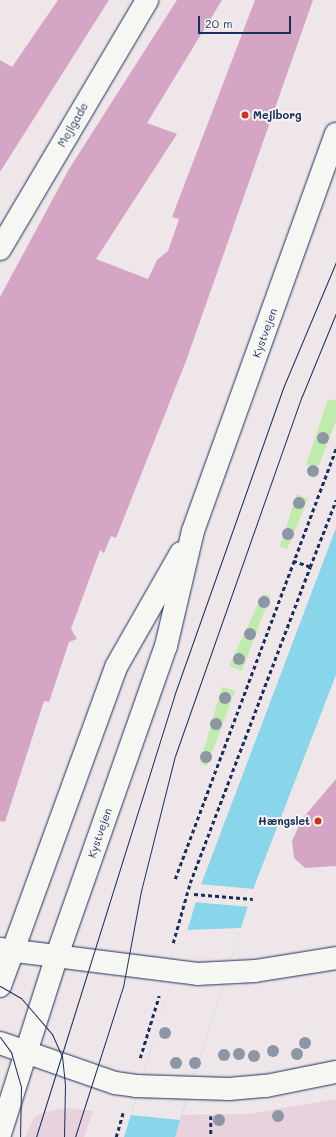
<!DOCTYPE html>
<meta charset="utf-8">
<style>
body{margin:0}
#map{position:relative;width:336px;height:1137px;overflow:hidden;background:#efe6e9;font-family:Mali,sans-serif}
div>[style]{position:absolute}
[style*='--x']{left:calc(var(--x)*1px);top:calc(var(--y)*1px);width:calc(var(--w)*1px);rotate:calc(var(--a)*1deg)}
.built>*{inset:0;background:#e7d2de}
.green>*{inset:0;background:#bfecaa}
.water>*{inset:0;background:#89d5ea}
.pier>*{inset:0;background:#efe6e9}
.building>*{inset:0;background:#d5a5c5}
.path>*{height:2.5px;margin-top:-1.25px;transform-origin:0;background:repeating-linear-gradient(90deg,#1b2f5e 0 4px,transparent 0 7px)}
.roads{filter:drop-shadow(0 0 1px #1b2f5e) drop-shadow(0 0 1px #1b2f5e)}
.street>*{height:22px;margin:-11px;padding:0 11px;transform-origin:11px;border-radius:11px;background:#f6f6f2}
.secondary>*{height:22px;margin:-11px;padding:0 11px;transform-origin:11px;border-radius:11px;background:#f6f6f2}
.tram>*{height:1px;margin:-0.5px;padding:0 0.5px;transform-origin:0.5px;border-radius:0.5px;background:#1b2f5e}
.trees>*{width:12px;height:12px;margin:-6px;border-radius:50%;background:#8d96a5}
.dots>*{width:11px;height:11px;translate:-50% -50%;box-sizing:border-box;border:2px solid #f6f6f2;border-radius:50%}
span{translate:-50% -50%;white-space:nowrap;text-align:center;line-height:1.15;-webkit-text-stroke:4px #f6f6f2;paint-order:stroke}
.poi-label{font-size:11px;color:#1b2f5e;font-weight:700}
.left{translate:0 -50%;text-align:left}
.right{translate:-100% -50%;text-align:right}
.street-label{font-size:11px;color:#1b2f5e}
.scale{position:absolute;left:198px;top:16px;width:93px;height:18px;box-sizing:border-box;border:2px solid #1b2f5e;border-top:0;padding-left:5px;font-size:12px;line-height:14px;white-space:nowrap;color:#1b2f5e;-webkit-text-stroke:3px #f6f6f2;paint-order:stroke}
</style>
<div id="map">
<div class="built">
<i style="clip-path:polygon(336px 1099px,336px 1137px,175px 1137px,182px 1115px,248px 1114px)"></i>
<i style="clip-path:polygon(65px 1108px,93px 1111px,84px 1137px,25px 1137px,34px 1118px,44px 1112px)"></i>
</div>
<div class="green">
<i style="clip-path:polygon(328px 399px,336px 401px,336px 421px,319px 465px,306px 465px)"></i>
<i style="clip-path:polygon(297px 494px,308px 499px,287px 549px,280px 546px)"></i>
<i style="clip-path:polygon(263px 594px,270px 596px,242px 671px,229px 666px)"></i>
<i style="clip-path:polygon(222px 687px,235px 691px,207px 766px,200px 763px)"></i>
</div>
<div class="water">
<i style="clip-path:polygon(336px 528px,336px 675px,254px 887px,175px 1137px,124px 1137px,202px 882px)"></i>
</div>
<div class="pier">
<i style="clip-path:polygon(199px 884px,254px 889px,250px 907px,193px 902px)"></i>
<i style="clip-path:polygon(241px 928px,180px 1120px,131px 1115px,187px 930px)"></i>
</div>
<div class="building">
<i style="clip-path:polygon(58px 0,109px 0,0 172px,0 60px,12px 67px)"></i>
<i style="clip-path:polygon(177px 0,222px 0,147px 123px,177px 134px,96px 259px,148px 279px,157px 260px,168px 251px,179px 219px,172px 217px,255px 0,313px 0,186px 361px,116px 538px,111px 536px,104px 553px,100px 550px,71px 629px,77px 639px,69px 642px,49px 702px,44px 701px,5px 822px,0 821px,0 297px,69px 169px)"></i>
<i style="clip-path:polygon(336px 779px,336px 866px,305px 868px,294px 858px,292px 841px,302px 819px)"></i>
</div>
<div class="path">
<i style="--x:310;--y:567;--w:72;--a:-68.8"></i>
<i style="--x:175;--y:879;--w:460;--a:-69.5"></i>
<i style="--x:194;--y:894;--w:59;--a:4.8"></i>
<i style="--x:173;--y:943;--w:62;--a:-74.2"></i>
<i style="--x:190;--y:883;--w:338;--a:-69.2"></i>
<i style="--x:310;--y:567;--w:18;--a:-161"></i>
<i style="--x:140;--y:1058;--w:65;--a:-73"></i>
<i style="--x:211;--y:1116;--w:21;--a:90"></i>
<i style="--x:116;--y:1137;--w:25;--a:-74"></i>
</div>
<div class="roads">
<div class="street">
<i style="--x:0;--y:249;--w:289;--a:-59.4"></i>
</div>
<div class="secondary">
<i style="--x:0;--y:949;--w:199;--a:7.2"></i>
<i style="--x:197;--y:974;--w:58;--a:-3"></i>
<i style="--x:255;--y:971;--w:82;--a:-9.1"></i>
<i style="--x:0;--y:986;--w:339;--a:-70"></i>
<i style="--x:116;--y:667;--w:131;--a:-60.3"></i>
<i style="--x:0;--y:1043;--w:122;--a:19.2"></i>
<i style="--x:115;--y:1083;--w:21;--a:8"></i>
<i style="--x:136;--y:1086;--w:93;--a:1.8"></i>
<i style="--x:229;--y:1089;--w:37;--a:-5"></i>
<i style="--x:266;--y:1086;--w:71;--a:-11.3"></i>
<i style="--x:0;--y:1134;--w:185;--a:-72.3"></i>
<i style="--x:56;--y:958;--w:331;--a:-70.6"></i>
<i style="--x:166;--y:646;--w:118;--a:-76.8"></i>
<i style="--x:193;--y:531;--w:422;--a:-70.2"></i>
</div>
</div>
<div class="tram">
<i style="--x:0;--y:986;--w:24;--a:30"></i>
<i style="--x:21;--y:998;--w:48;--a:49.3"></i>
<i style="--x:52;--y:1034;--w:24;--a:66"></i>
<i style="--x:62;--y:1056;--w:29;--a:84"></i>
<i style="--x:65;--y:1085;--w:52;--a:91.1"></i>
<i style="--x:0;--y:1037;--w:19;--a:54"></i>
<i style="--x:11;--y:1052;--w:36;--a:74"></i>
<i style="--x:21;--y:1087;--w:50;--a:91.1"></i>
<i style="--x:36;--y:1137;--w:462;--a:-72.6"></i>
<i style="--x:174;--y:696;--w:327;--a:-70.5"></i>
<i style="--x:283;--y:388;--w:137;--a:-67.2"></i>
<i style="--x:75;--y:1137;--w:157;--a:-72.3"></i>
<i style="--x:123;--y:987;--w:98;--a:-79.4"></i>
<i style="--x:141;--y:891;--w:139;--a:-75.9"></i>
<i style="--x:175;--y:756;--w:382;--a:-70.6"></i>
<i style="--x:302;--y:396;--w:90;--a:-67.7"></i>
</div>
<div class="trees">
<i style="left:323px;top:438px"></i>
<i style="left:313px;top:471px"></i>
<i style="left:299px;top:503px"></i>
<i style="left:288px;top:534px"></i>
<i style="left:264px;top:602px"></i>
<i style="left:250px;top:634px"></i>
<i style="left:239px;top:659px"></i>
<i style="left:225px;top:698px"></i>
<i style="left:216px;top:724px"></i>
<i style="left:206px;top:757px"></i>
<i style="left:165px;top:1033px"></i>
<i style="left:305px;top:1043px"></i>
<i style="left:273px;top:1051px"></i>
<i style="left:239px;top:1054px"></i>
<i style="left:297px;top:1054px"></i>
<i style="left:224px;top:1055px"></i>
<i style="left:254px;top:1056px"></i>
<i style="left:176px;top:1063px"></i>
<i style="left:195px;top:1063px"></i>
<i style="left:278px;top:1116px"></i>
<i style="left:219px;top:1120px"></i>
</div>
<div class="dots">
<i style="left:245px;top:115px;background:#c8321e"></i>
<i style="left:318px;top:821px;background:#c8321e"></i>
</div>
<div class="poi-label">
<span class="left" style="left:253px;top:115px">Mejlborg</span>
<span class="right" style="left:310px;top:821px">Hængslet</span>
</div>
<div class="street-label">
<span style="left:73px;top:125px;rotate:-60deg">Mejlgade</span>
<span style="left:265px;top:333px;rotate:-70deg">Kystvejen</span>
<span style="left:100px;top:833px;rotate:-71deg">Kystvejen</span>
</div>
<div class="scale">20 m</div>
</div>
